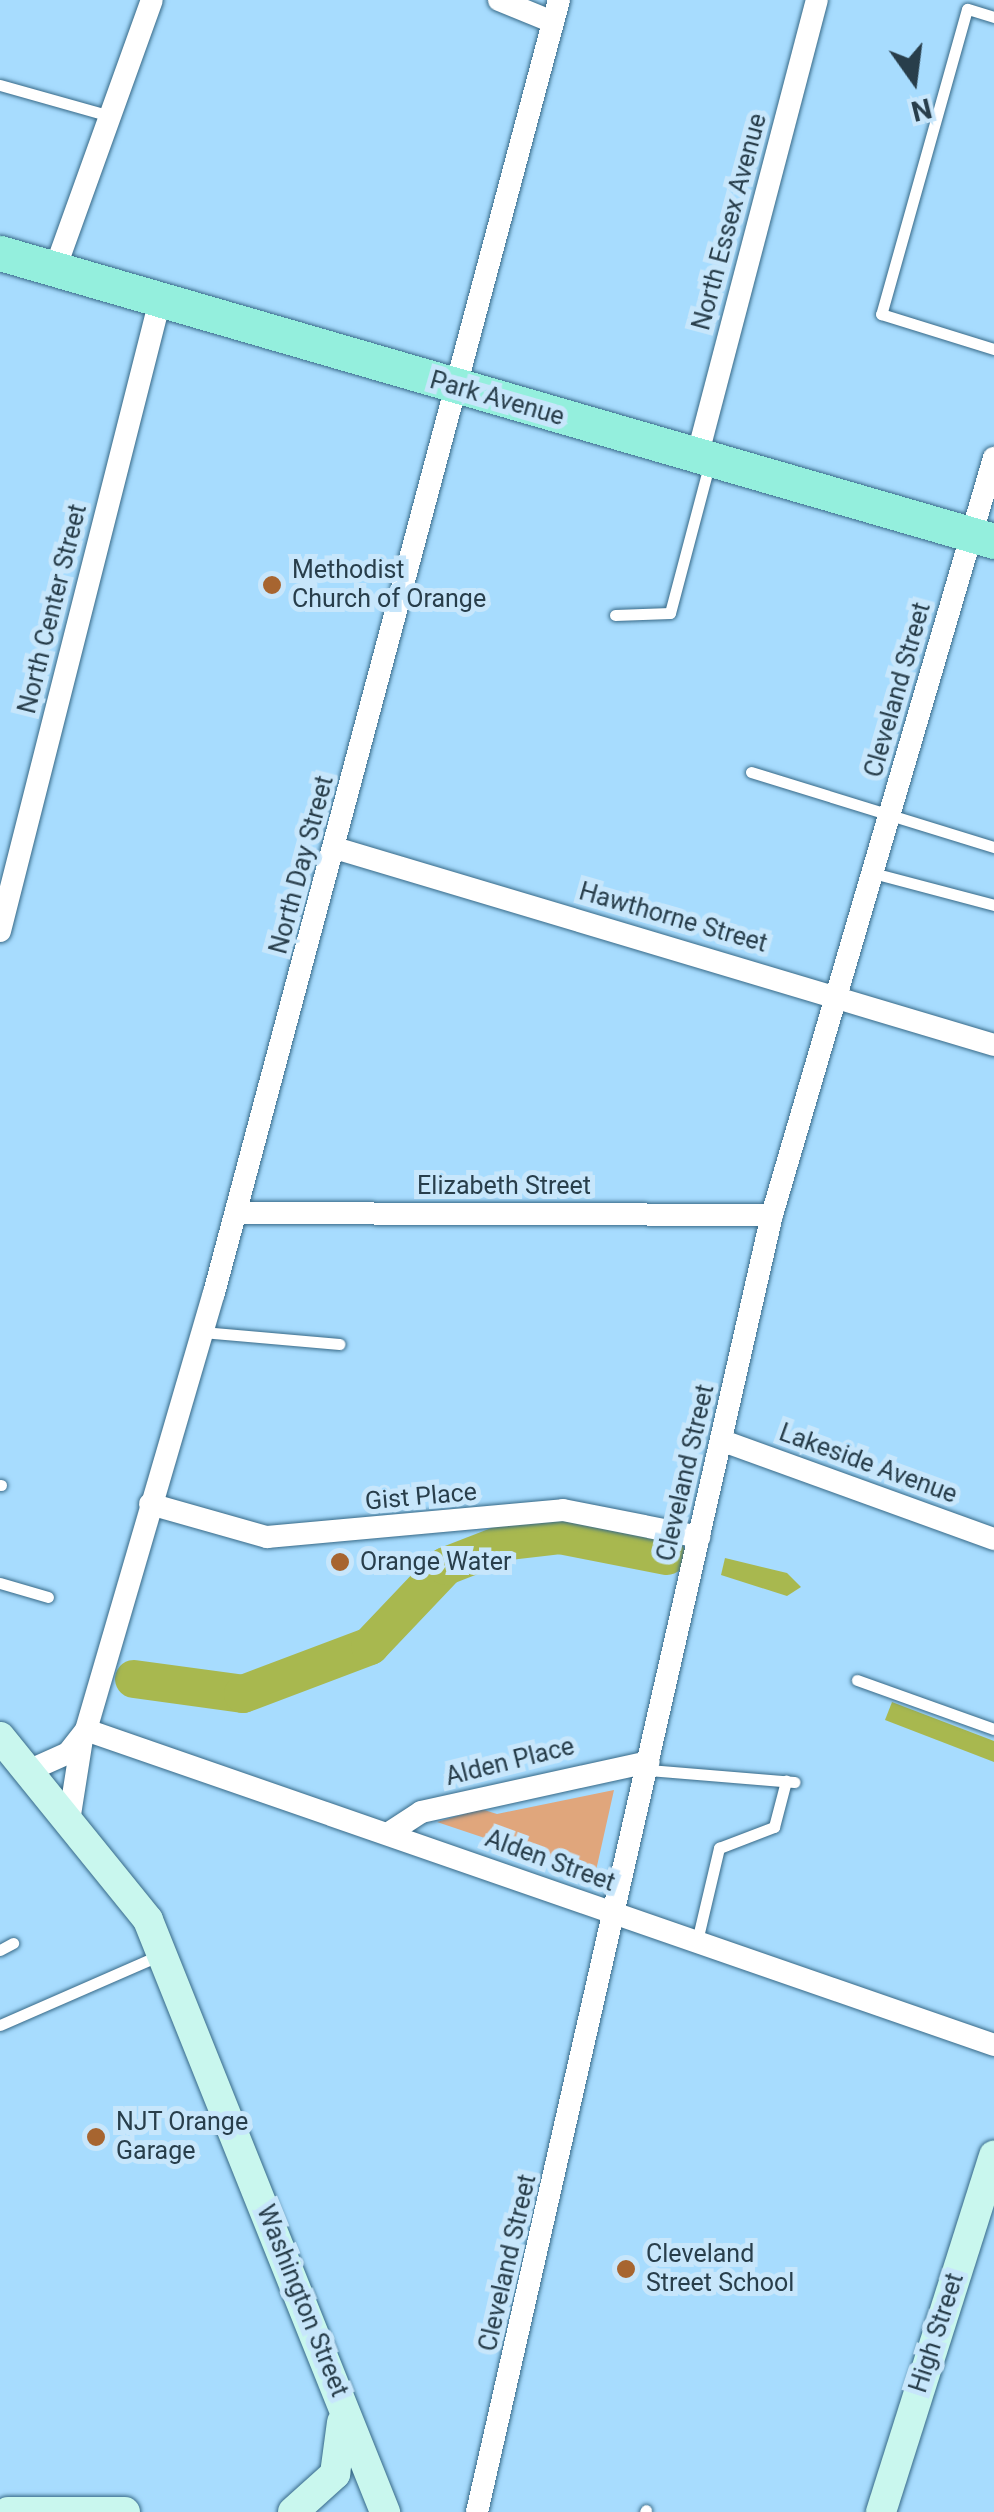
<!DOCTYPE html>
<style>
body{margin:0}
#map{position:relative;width:994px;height:2512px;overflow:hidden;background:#a7dcfe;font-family:Roboto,sans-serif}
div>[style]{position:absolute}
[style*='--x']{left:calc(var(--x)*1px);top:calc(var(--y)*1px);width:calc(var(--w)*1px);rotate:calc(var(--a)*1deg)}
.green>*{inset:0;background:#e0a67c}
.water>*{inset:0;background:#a8b84f}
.river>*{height:38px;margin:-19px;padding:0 19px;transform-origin:19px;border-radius:19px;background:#a8b84f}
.roads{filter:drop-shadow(0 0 2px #376987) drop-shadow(0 0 2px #376987)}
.lane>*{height:11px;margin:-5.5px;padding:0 5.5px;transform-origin:5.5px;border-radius:5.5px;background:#fff}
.street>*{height:22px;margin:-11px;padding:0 11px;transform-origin:11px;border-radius:11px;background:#fff}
.secondary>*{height:30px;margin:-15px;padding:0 15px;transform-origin:15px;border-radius:15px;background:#c9f7ee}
.primary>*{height:35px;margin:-17.5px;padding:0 17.5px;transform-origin:17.5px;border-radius:17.5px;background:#94efdd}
.dots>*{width:28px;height:28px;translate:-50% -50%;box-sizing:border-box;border:5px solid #c7e6fb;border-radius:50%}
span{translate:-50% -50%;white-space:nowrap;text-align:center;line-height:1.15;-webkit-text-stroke:10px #c7e6fb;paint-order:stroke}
.street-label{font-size:25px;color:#283e4b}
.poi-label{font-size:25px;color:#283e4b}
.left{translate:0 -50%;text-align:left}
.north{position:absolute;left:864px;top:30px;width:100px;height:100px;-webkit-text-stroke:8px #c7e6fb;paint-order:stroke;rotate:166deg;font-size:28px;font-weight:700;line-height:40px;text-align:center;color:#283e4b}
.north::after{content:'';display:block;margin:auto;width:35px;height:45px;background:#283e4b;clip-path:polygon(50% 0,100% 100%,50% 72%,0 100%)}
</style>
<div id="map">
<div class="green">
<i style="clip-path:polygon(614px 1790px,595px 1875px,437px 1822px,481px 1809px,497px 1814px)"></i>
</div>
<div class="water">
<i style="clip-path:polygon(725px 1558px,787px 1573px,801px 1587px,787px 1596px,721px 1575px)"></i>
<i style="clip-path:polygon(892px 1702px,994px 1741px,994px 1762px,885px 1720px)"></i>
</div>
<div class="river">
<i style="--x:134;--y:1679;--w:110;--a:7.8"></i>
<i style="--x:243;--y:1694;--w:136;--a:-20.7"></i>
<i style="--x:370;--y:1646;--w:110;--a:-46.5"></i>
<i style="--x:446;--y:1566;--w:69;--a:-21.3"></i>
<i style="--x:510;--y:1541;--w:50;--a:-6.8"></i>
<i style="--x:560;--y:1535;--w:109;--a:11.1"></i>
</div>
<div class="roads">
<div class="lane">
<i style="--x:994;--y:17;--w:28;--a:-163"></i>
<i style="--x:967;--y:9;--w:317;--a:105.7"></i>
<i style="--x:881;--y:314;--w:118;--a:17.2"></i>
<i style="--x:0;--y:85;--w:114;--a:15.7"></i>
<i style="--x:615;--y:615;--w:55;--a:-2.1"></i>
<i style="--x:670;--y:613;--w:153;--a:-75.2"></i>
<i style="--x:751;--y:772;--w:254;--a:17.2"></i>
<i style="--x:873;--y:873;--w:125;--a:14.8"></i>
<i style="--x:202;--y:1332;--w:138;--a:5"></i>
<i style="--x:0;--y:1485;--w:1;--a:0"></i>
<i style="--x:0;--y:1583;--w:50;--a:16.3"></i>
<i style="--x:857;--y:1680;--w:145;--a:19.7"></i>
<i style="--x:648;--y:1770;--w:147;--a:4.7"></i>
<i style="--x:697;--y:1941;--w:96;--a:-76.7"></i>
<i style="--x:719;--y:1848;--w:59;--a:-20.9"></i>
<i style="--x:774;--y:1827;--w:48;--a:-75.4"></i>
<i style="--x:0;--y:1950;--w:15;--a:-28"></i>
<i style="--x:0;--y:2025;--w:172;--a:-23.6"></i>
<i style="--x:645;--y:2512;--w:2;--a:-63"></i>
</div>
<div class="street">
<i style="--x:499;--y:0;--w:58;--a:22.2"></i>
<i style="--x:55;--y:269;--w:286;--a:-70.2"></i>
<i style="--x:697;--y:457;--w:472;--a:-75.3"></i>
<i style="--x:335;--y:848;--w:688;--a:16.64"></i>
<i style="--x:0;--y:931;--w:651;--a:-75.77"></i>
<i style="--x:236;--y:1213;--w:536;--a:0.21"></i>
<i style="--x:723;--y:1441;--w:288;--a:19.9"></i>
<i style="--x:150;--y:1504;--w:122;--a:15.8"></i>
<i style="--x:267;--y:1537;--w:297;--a:-5.2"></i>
<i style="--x:563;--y:1510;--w:139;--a:11.2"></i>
<i style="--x:86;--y:1730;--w:961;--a:19.13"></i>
<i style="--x:28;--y:1771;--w:44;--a:-24.2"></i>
<i style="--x:68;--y:1753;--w:29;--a:-52"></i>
<i style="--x:86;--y:1730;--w:455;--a:-73.7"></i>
<i style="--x:214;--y:1293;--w:1338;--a:-75.06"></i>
<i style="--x:69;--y:1821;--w:83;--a:-81"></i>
<i style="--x:389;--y:1833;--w:38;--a:-33"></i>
<i style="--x:421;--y:1812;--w:233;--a:-12.4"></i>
<i style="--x:477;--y:2512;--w:1330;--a:-77.19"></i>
<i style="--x:772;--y:1215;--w:789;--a:-73.66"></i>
</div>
<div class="secondary">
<i style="--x:0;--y:1737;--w:235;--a:51"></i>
<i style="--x:148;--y:1920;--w:638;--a:68.18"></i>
<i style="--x:8;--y:2512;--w:117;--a:0"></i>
<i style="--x:293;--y:2512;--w:57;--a:-42.1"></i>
<i style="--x:335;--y:2474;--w:52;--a:-82.3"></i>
<i style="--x:881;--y:2512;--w:374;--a:-72.4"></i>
</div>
<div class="primary">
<i style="--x:0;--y:253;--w:1035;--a:16.16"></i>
</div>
</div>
<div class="dots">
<i style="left:272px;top:585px;background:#a76530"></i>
<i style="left:340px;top:1562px;background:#a76530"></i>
<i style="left:96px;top:2137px;background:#a76530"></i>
<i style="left:626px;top:2269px;background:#a76530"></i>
</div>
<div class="street-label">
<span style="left:730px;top:222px;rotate:-75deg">North Essex Avenue</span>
<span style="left:497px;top:399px;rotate:16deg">Park Avenue</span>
<span style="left:53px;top:609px;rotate:-76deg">North Center Street</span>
<span style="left:898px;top:690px;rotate:-74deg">Cleveland Street</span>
<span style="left:302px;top:865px;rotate:-75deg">North Day Street</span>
<span style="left:673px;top:918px;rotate:16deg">Hawthorne Street</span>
<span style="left:504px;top:1186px">Elizabeth Street</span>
<span style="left:868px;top:1464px;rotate:20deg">Lakeside Avenue</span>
<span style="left:686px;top:1473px;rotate:-77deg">Cleveland Street</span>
<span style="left:421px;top:1497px;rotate:-5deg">Gist Place</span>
<span style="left:510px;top:1762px;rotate:-14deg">Alden Place</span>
<span style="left:550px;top:1861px;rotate:20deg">Alden Street</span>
<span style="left:508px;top:2263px;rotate:-77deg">Cleveland Street</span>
<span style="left:302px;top:2301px;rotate:68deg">Washington Street</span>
<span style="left:937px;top:2333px;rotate:-72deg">High Street</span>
</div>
<div class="poi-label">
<span class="left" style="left:292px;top:585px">Methodist<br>Church of Orange</span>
<span class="left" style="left:360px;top:1562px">Orange Water</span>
<span class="left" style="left:116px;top:2137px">NJT Orange<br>Garage</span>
<span class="left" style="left:646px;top:2269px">Cleveland<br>Street School</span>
</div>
<div class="north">N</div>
</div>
